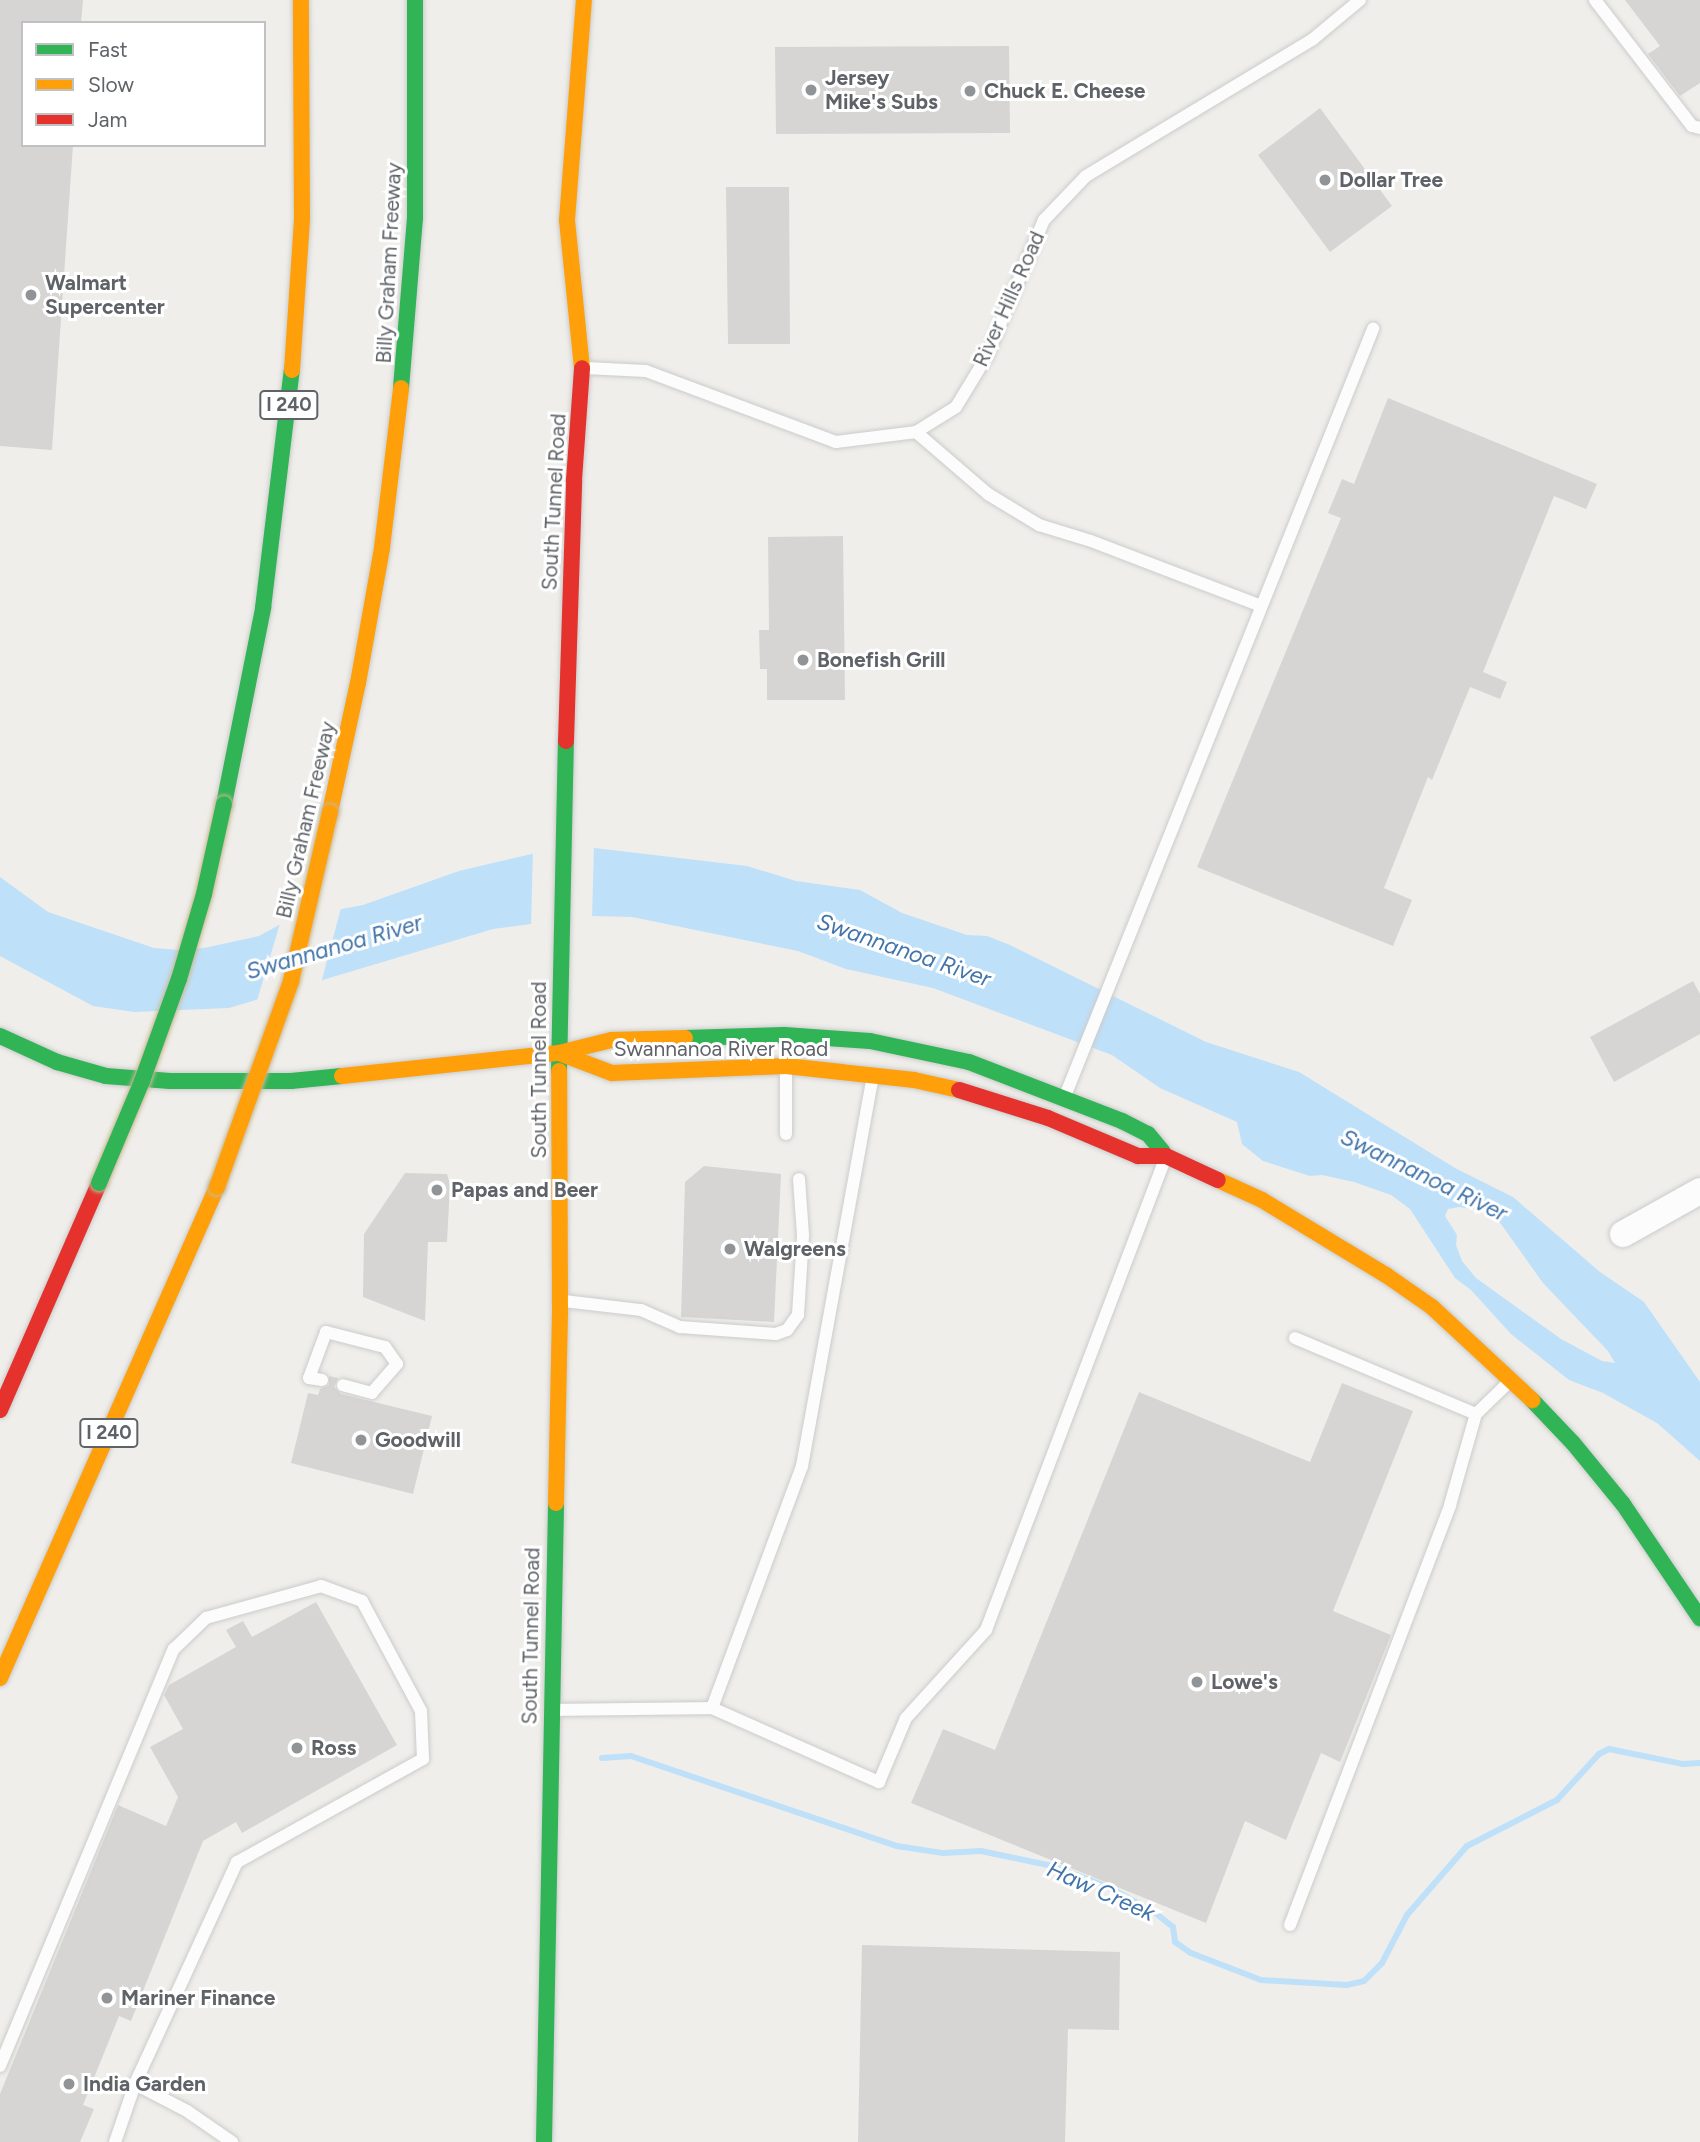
<!DOCTYPE html>
<style>
body{margin:0}
#map{position:relative;width:1700px;height:2142px;overflow:hidden;background:#efeeea;font-family:Figtree,sans-serif}
div>[style]{position:absolute}
[style*='--x']{left:calc(var(--x)*1px);top:calc(var(--y)*1px);width:calc(var(--w)*1px);rotate:calc(var(--a)*1deg)}
.water>*{inset:0;background:#bfe0f9}
.pier>*{inset:0;background:#efeeea}
.stream>*{height:6px;margin:-3px;padding:0 3px;transform-origin:3px;border-radius:3px;background:#bfe0f9}
.building>*{inset:0;background:#d6d5d3}
.roads{filter:drop-shadow(0 0 2px #cbcccc) drop-shadow(0 0 2px #cbcccc)}
.lane>*{height:12px;margin:-6px;padding:0 6px;transform-origin:6px;border-radius:6px;background:#fdfcfc}
.street>*{height:26px;margin:-13px;padding:0 13px;transform-origin:13px;border-radius:13px;background:#fdfcfc}
.fast>*{height:16px;margin:-8px;padding:0 8px;transform-origin:8px;border-radius:8px;background:#30b455}
.slow>*{height:16px;margin:-8px;padding:0 8px;transform-origin:8px;border-radius:8px;background:#ff9f0a}
.jam>*{height:16px;margin:-8px;padding:0 8px;transform-origin:8px;border-radius:8px;background:#e5322d}
.bridges{filter:drop-shadow(0 0 2px #c8b996) drop-shadow(0 0 2px #c8b996)}
.fast-bridge>*{height:16px;margin:-8px;padding:0 8px;transform-origin:8px;border-radius:8px;background:#30b455}
.slow-bridge>*{height:16px;margin:-8px;padding:0 8px;transform-origin:8px;border-radius:8px;background:#ff9f0a}
.dots>*{width:19px;height:19px;translate:-50% -50%;box-sizing:border-box;border:4px solid #fff;border-radius:50%}
span{translate:-50% -50%;white-space:nowrap;text-align:center;line-height:1.15;-webkit-text-stroke:6px #fff;paint-order:stroke}
.shield-label span{padding:2px 5px;background:#fff;border:2px solid;border-radius:5px;-webkit-text-stroke-width:0}
.shield-label{font-size:19px;color:#5f6368;font-weight:700}
.poi-label{font-size:21px;color:#5f6368;font-weight:700}
.left{translate:0 -50%;text-align:left}
.street-label{font-size:21px;color:#5f6368}
.water-label{font-size:23px;color:#4174aa;font-style:italic}
.legend{position:absolute;left:21px;top:21px;width:245px;height:126px;box-sizing:border-box;background:#fff;border:2px solid #bfc1c3;margin:0;padding:9px 12px;list-style:none;font-size:21px;color:#5f6368}
.legend li{display:flex;align-items:center;gap:14px;height:35px}
.legend b{width:35px;border:2px solid #bfc1c3}
</style>
<div id="map">
<div class="water">
<i style="clip-path:polygon(evenodd,586px 847px,747px 866px,796px 881px,860px 890px,902px 913px,967px 935px,987px 936px,1010px 945px,1206px 1042px,1299px 1072px,1455px 1168px,1513px 1197px,1600px 1272px,1644px 1302px,1700px 1382px,1700px 1461px,1657px 1423px,1603px 1393px,1569px 1380px,1511px 1334px,1471px 1290px,1455px 1278px,1410px 1209px,1391px 1195px,1354px 1182px,1322px 1175px,1310px 1176px,1263px 1161px,1242px 1144px,1237px 1122px,1160px 1088px,1112px 1055px,933px 988px,846px 969px,798px 951px,632px 917px,593px 916px,493px 929px,229px 1008px,134px 1012px,93px 1006px,0 956px,0 877px,48px 912px,154px 948px,179px 950px,204px 948px,259px 936px,290px 919px,363px 905px,459px 871px,536px 853px,586px 847px,1459px 1207px,1484px 1211px,1501px 1224px,1543px 1283px,1608px 1351px,1615px 1363px,1602px 1361px,1561px 1339px,1476px 1278px,1462px 1261px,1456px 1245px,1457px 1235px,1445px 1216px,1448px 1209px,1459px 1207px)"></i>
</div>
<div class="pier">
<i style="clip-path:polygon(585px 844px,594px 844px,592px 919px,531px 927px,533px 851px)"></i>
<i style="clip-path:polygon(341px 908px,320px 987px,256px 1004px,281px 920px,289px 916px)"></i>
</div>
<div class="stream">
<i style="--x:602;--y:1758;--w:29;--a:-4"></i>
<i style="--x:631;--y:1756;--w:281;--a:18.7"></i>
<i style="--x:897;--y:1846;--w:47;--a:8.7"></i>
<i style="--x:943;--y:1853;--w:38;--a:-3"></i>
<i style="--x:981;--y:1851;--w:74;--a:11.8"></i>
<i style="--x:1053;--y:1866;--w:59;--a:20.9"></i>
<i style="--x:1108;--y:1887;--w:52;--a:28.5"></i>
<i style="--x:1154;--y:1912;--w:24;--a:38"></i>
<i style="--x:1173;--y:1927;--w:15;--a:82"></i>
<i style="--x:1175;--y:1942;--w:19;--a:35"></i>
<i style="--x:1191;--y:1953;--w:75;--a:21.1"></i>
<i style="--x:1261;--y:1980;--w:86;--a:3.3"></i>
<i style="--x:1347;--y:1985;--w:17;--a:-13"></i>
<i style="--x:1364;--y:1981;--w:25;--a:-45"></i>
<i style="--x:1382;--y:1963;--w:54;--a:-62.5"></i>
<i style="--x:1407;--y:1915;--w:91;--a:-49"></i>
<i style="--x:1467;--y:1846;--w:101;--a:-27.1"></i>
<i style="--x:1557;--y:1800;--w:62;--a:-47.6"></i>
<i style="--x:1599;--y:1754;--w:11;--a:-27"></i>
<i style="--x:1609;--y:1749;--w:76;--a:11.5"></i>
<i style="--x:1683;--y:1764;--w:17;--a:-3"></i>
</div>
<div class="building">
<i style="clip-path:polygon(0 0,83px 0,81px 23px,23px 23px,23px 145px,73px 145px,52px 450px,0 446px)"></i>
<i style="clip-path:polygon(1625px 0,1700px 0,1700px 83px,1680px 96px,1648px 54px,1660px 46px)"></i>
<i style="clip-path:polygon(1009px 46px,1010px 133px,776px 134px,775px 47px)"></i>
<i style="clip-path:polygon(1320px 108px,1392px 206px,1330px 252px,1258px 155px)"></i>
<i style="clip-path:polygon(726px 187px,789px 187px,790px 344px,728px 344px)"></i>
<i style="clip-path:polygon(1388px 398px,1597px 484px,1586px 509px,1554px 496px,1483px 672px,1507px 682px,1500px 699px,1470px 687px,1432px 780px,1428px 777px,1384px 888px,1412px 900px,1393px 946px,1197px 867px,1341px 518px,1328px 513px,1342px 479px,1354px 484px)"></i>
<i style="clip-path:polygon(843px 536px,845px 700px,767px 700px,767px 669px,760px 669px,759px 630px,769px 630px,768px 537px)"></i>
<i style="clip-path:polygon(1693px 981px,1700px 994px,1700px 1034px,1614px 1082px,1590px 1037px)"></i>
<i style="clip-path:polygon(704px 1166px,781px 1174px,774px 1322px,681px 1317px,685px 1182px)"></i>
<i style="clip-path:polygon(405px 1173px,447px 1174px,450px 1184px,447px 1242px,428px 1242px,425px 1321px,363px 1297px,364px 1234px)"></i>
<i style="clip-path:polygon(329px 1376px,338px 1378px,334px 1387px,341px 1394px,432px 1416px,413px 1494px,291px 1463px,308px 1393px,318px 1395px,320px 1389px,329px 1385px)"></i>
<i style="clip-path:polygon(1342px 1383px,1413px 1411px,1333px 1611px,1391px 1635px,1340px 1762px,1321px 1753px,1286px 1840px,1245px 1821px,1206px 1923px,911px 1803px,943px 1729px,995px 1750px,1139px 1392px,1310px 1462px)"></i>
<i style="clip-path:polygon(316px 1602px,397px 1745px,242px 1833px,236px 1822px,203px 1841px,131px 2021px,119px 2016px,83px 2105px,94px 2109px,80px 2142px,0 2142px,0 2094px,118px 1805px,166px 1826px,178px 1797px,150px 1747px,183px 1729px,164px 1695px,169px 1685px,236px 1647px,226px 1630px,243px 1621px,252px 1637px)"></i>
<i style="clip-path:polygon(862px 1945px,1120px 1952px,1119px 2030px,1068px 2029px,1065px 2142px,858px 2142px)"></i>
</div>
<div class="roads">
<div class="lane">
<i style="--x:1595;--y:0;--w:159;--a:52.4"></i>
<i style="--x:1692;--y:126;--w:8;--a:14"></i>
<i style="--x:586;--y:368;--w:60;--a:2.9"></i>
<i style="--x:646;--y:371;--w:203;--a:20.5"></i>
<i style="--x:836;--y:442;--w:81;--a:-7.1"></i>
<i style="--x:916;--y:432;--w:47;--a:-32"></i>
<i style="--x:956;--y:407;--w:60;--a:-58.7"></i>
<i style="--x:987;--y:356;--w:147;--a:-67.3"></i>
<i style="--x:1044;--y:220;--w:61;--a:-46.3"></i>
<i style="--x:1086;--y:176;--w:265;--a:-31.1"></i>
<i style="--x:1313;--y:39;--w:61;--a:-39.7"></i>
<i style="--x:916;--y:432;--w:95;--a:40.7"></i>
<i style="--x:988;--y:494;--w:60;--a:31.3"></i>
<i style="--x:1039;--y:525;--w:54;--a:17.1"></i>
<i style="--x:1091;--y:541;--w:182;--a:20.9"></i>
<i style="--x:786;--y:1068;--w:66;--a:90"></i>
<i style="--x:1065;--y:1096;--w:827;--a:-68.12"></i>
<i style="--x:564;--y:1301;--w:78;--a:6.7"></i>
<i style="--x:641;--y:1310;--w:43;--a:23.6"></i>
<i style="--x:680;--y:1327;--w:96;--a:4.2"></i>
<i style="--x:776;--y:1334;--w:12;--a:-20"></i>
<i style="--x:787;--y:1330;--w:19;--a:-54"></i>
<i style="--x:798;--y:1315;--w:80;--a:-86.4"></i>
<i style="--x:803;--y:1235;--w:56;--a:-94.1"></i>
<i style="--x:1295;--y:1338;--w:196;--a:22.8"></i>
<i style="--x:322;--y:1380;--w:13;--a:-171"></i>
<i style="--x:309;--y:1378;--w:49;--a:-69.7"></i>
<i style="--x:326;--y:1332;--w:61;--a:14.3"></i>
<i style="--x:385;--y:1347;--w:21;--a:55"></i>
<i style="--x:397;--y:1364;--w:38;--a:131"></i>
<i style="--x:372;--y:1393;--w:30;--a:-165"></i>
<i style="--x:712;--y:1708;--w:258;--a:-69.6"></i>
<i style="--x:802;--y:1466;--w:392;--a:-79.7"></i>
<i style="--x:554;--y:1710;--w:158;--a:-0.7"></i>
<i style="--x:712;--y:1708;--w:183;--a:23.9"></i>
<i style="--x:879;--y:1782;--w:69;--a:-67.1"></i>
<i style="--x:906;--y:1718;--w:119;--a:-47.7"></i>
<i style="--x:986;--y:1630;--w:504;--a:-69.19"></i>
<i style="--x:1290;--y:1925;--w:449;--a:-69.1"></i>
<i style="--x:1450;--y:1505;--w:95;--a:-74.1"></i>
<i style="--x:1476;--y:1414;--w:46;--a:-44.1"></i>
<i style="--x:0;--y:2066;--w:452;--a:-67.4"></i>
<i style="--x:174;--y:1649;--w:45;--a:-44.1"></i>
<i style="--x:206;--y:1618;--w:119;--a:-15.5"></i>
<i style="--x:321;--y:1586;--w:44;--a:20.1"></i>
<i style="--x:362;--y:1601;--w:125;--a:61.8"></i>
<i style="--x:421;--y:1711;--w:48;--a:87.6"></i>
<i style="--x:423;--y:1759;--w:213;--a:151"></i>
<i style="--x:237;--y:1862;--w:244;--a:114.7"></i>
<i style="--x:135;--y:2084;--w:61;--a:109"></i>
<i style="--x:135;--y:2084;--w:59;--a:27.4"></i>
<i style="--x:187;--y:2111;--w:55;--a:34.6"></i>
</div>
<div class="street">
<i style="--x:1623;--y:1234;--w:88;--a:-29.2"></i>
</div>
<div class="fast">
<i style="--x:401;--y:388;--w:171;--a:-85.3"></i>
<i style="--x:415;--y:218;--w:218;--a:-90"></i>
<i style="--x:224;--y:804;--w:200;--a:-78.7"></i>
<i style="--x:263;--y:608;--w:240;--a:-83.1"></i>
<i style="--x:0;--y:1036;--w:63;--a:24.5"></i>
<i style="--x:57;--y:1062;--w:51;--a:15.9"></i>
<i style="--x:106;--y:1076;--w:64;--a:4.5"></i>
<i style="--x:170;--y:1081;--w:121;--a:0"></i>
<i style="--x:291;--y:1081;--w:51;--a:-5.6"></i>
<i style="--x:685;--y:1038;--w:99;--a:-1.7"></i>
<i style="--x:784;--y:1035;--w:86;--a:4"></i>
<i style="--x:870;--y:1041;--w:101;--a:12"></i>
<i style="--x:969;--y:1062;--w:164;--a:21.1"></i>
<i style="--x:1122;--y:1121;--w:29;--a:27"></i>
<i style="--x:1148;--y:1134;--w:23;--a:50"></i>
<i style="--x:559;--y:1071;--w:330;--a:-88.8"></i>
<i style="--x:1532;--y:1400;--w:59;--a:46.4"></i>
<i style="--x:1573;--y:1443;--w:79;--a:50.7"></i>
<i style="--x:1623;--y:1504;--w:138;--a:56"></i>
<i style="--x:544;--y:2142;--w:639;--a:-88.92"></i>
</div>
<div class="slow">
<i style="--x:582;--y:368;--w:149;--a:-95.8"></i>
<i style="--x:567;--y:220;--w:221;--a:-85.6"></i>
<i style="--x:292;--y:370;--w:152;--a:-86.2"></i>
<i style="--x:302;--y:218;--w:218;--a:-90.3"></i>
<i style="--x:330;--y:812;--w:132;--a:-77.8"></i>
<i style="--x:358;--y:683;--w:137;--a:-79.9"></i>
<i style="--x:382;--y:548;--w:161;--a:-83.2"></i>
<i style="--x:559;--y:1053;--w:57;--a:20.7"></i>
<i style="--x:612;--y:1073;--w:174;--a:-2.3"></i>
<i style="--x:786;--y:1066;--w:129;--a:6.2"></i>
<i style="--x:914;--y:1080;--w:46;--a:12.5"></i>
<i style="--x:342;--y:1076;--w:218;--a:-6.1"></i>
<i style="--x:559;--y:1053;--w:54;--a:-14"></i>
<i style="--x:611;--y:1040;--w:74;--a:-1.5"></i>
<i style="--x:1218;--y:1180;--w:48;--a:24.4"></i>
<i style="--x:1262;--y:1200;--w:145;--a:31.2"></i>
<i style="--x:1386;--y:1275;--w:56;--a:34.8"></i>
<i style="--x:1432;--y:1307;--w:137;--a:42.9"></i>
<i style="--x:556;--y:1503;--w:189;--a:-88.8"></i>
<i style="--x:560;--y:1314;--w:243;--a:-90.2"></i>
<i style="--x:0;--y:1678;--w:537;--a:-66.16"></i>
</div>
<div class="jam">
<i style="--x:566;--y:741;--w:261;--a:-88.2"></i>
<i style="--x:574;--y:480;--w:112;--a:-85.9"></i>
<i style="--x:959;--y:1090;--w:93;--a:17.5"></i>
<i style="--x:1048;--y:1118;--w:98;--a:22.9"></i>
<i style="--x:1138;--y:1156;--w:28;--a:0"></i>
<i style="--x:1166;--y:1156;--w:57;--a:24.8"></i>
<i style="--x:0;--y:1410;--w:248;--a:-66.4"></i>
</div>
</div>
<div class="bridges">
<div class="fast-bridge">
<i style="--x:99;--y:1183;--w:111;--a:-67.1"></i>
<i style="--x:142;--y:1081;--w:109;--a:-70.1"></i>
<i style="--x:179;--y:979;--w:89;--a:-73.6"></i>
<i style="--x:204;--y:894;--w:92;--a:-77.5"></i>
</div>
<div class="slow-bridge">
<i style="--x:217;--y:1187;--w:219;--a:-70.2"></i>
<i style="--x:291;--y:981;--w:173;--a:-77"></i>
</div>
</div>
<div class="dots">
<i style="left:811px;top:90px;background:#919496"></i>
<i style="left:970px;top:91px;background:#919496"></i>
<i style="left:1325px;top:180px;background:#919496"></i>
<i style="left:31px;top:295px;background:#919496"></i>
<i style="left:803px;top:660px;background:#919496"></i>
<i style="left:437px;top:1190px;background:#919496"></i>
<i style="left:730px;top:1249px;background:#919496"></i>
<i style="left:361px;top:1440px;background:#919496"></i>
<i style="left:1197px;top:1682px;background:#919496"></i>
<i style="left:297px;top:1748px;background:#919496"></i>
<i style="left:107px;top:1998px;background:#919496"></i>
<i style="left:69px;top:2084px;background:#919496"></i>
</div>
<div class="shield-label">
<span style="left:289px;top:405px">I 240</span>
<span style="left:109px;top:1433px">I 240</span>
</div>
<div class="poi-label">
<span class="left" style="left:825px;top:90px">Jersey<br>Mike's Subs</span>
<span class="left" style="left:984px;top:91px">Chuck E. Cheese</span>
<span class="left" style="left:1339px;top:180px">Dollar Tree</span>
<span class="left" style="left:45px;top:295px">Walmart<br>Supercenter</span>
<span class="left" style="left:817px;top:660px">Bonefish Grill</span>
<span class="left" style="left:451px;top:1190px">Papas and Beer</span>
<span class="left" style="left:744px;top:1249px">Walgreens</span>
<span class="left" style="left:375px;top:1440px">Goodwill</span>
<span class="left" style="left:1211px;top:1682px">Lowe's</span>
<span class="left" style="left:311px;top:1748px">Ross</span>
<span class="left" style="left:121px;top:1998px">Mariner Finance</span>
<span class="left" style="left:83px;top:2084px">India Garden</span>
</div>
<div class="street-label">
<span style="left:389px;top:263px;rotate:-87deg">Billy Graham Freeway</span>
<span style="left:1009px;top:299px;rotate:-66deg">River Hills Road</span>
<span style="left:554px;top:502px;rotate:-87deg">South Tunnel Road</span>
<span style="left:306px;top:820px;rotate:-77deg">Billy Graham Freeway</span>
<span style="left:721px;top:1049px">Swannanoa River Road</span>
<span style="left:539px;top:1070px;rotate:-90deg">South Tunnel Road</span>
<span style="left:531px;top:1636px;rotate:-89deg">South Tunnel Road</span>
</div>
<div class="water-label">
<span style="left:334px;top:947px;rotate:-16deg">Swannanoa River</span>
<span style="left:904px;top:950px;rotate:19deg">Swannanoa River</span>
<span style="left:1424px;top:1175px;rotate:26deg">Swannanoa River</span>
<span style="left:1101px;top:1891px;rotate:24deg">Haw Creek</span>
</div>
<ul class="legend">
<li><b style="height:9px;background:#30b455"></b>Fast</li>
<li><b style="height:9px;background:#ff9f0a"></b>Slow</li>
<li><b style="height:9px;background:#e5322d"></b>Jam</li>
</ul>
</div>
